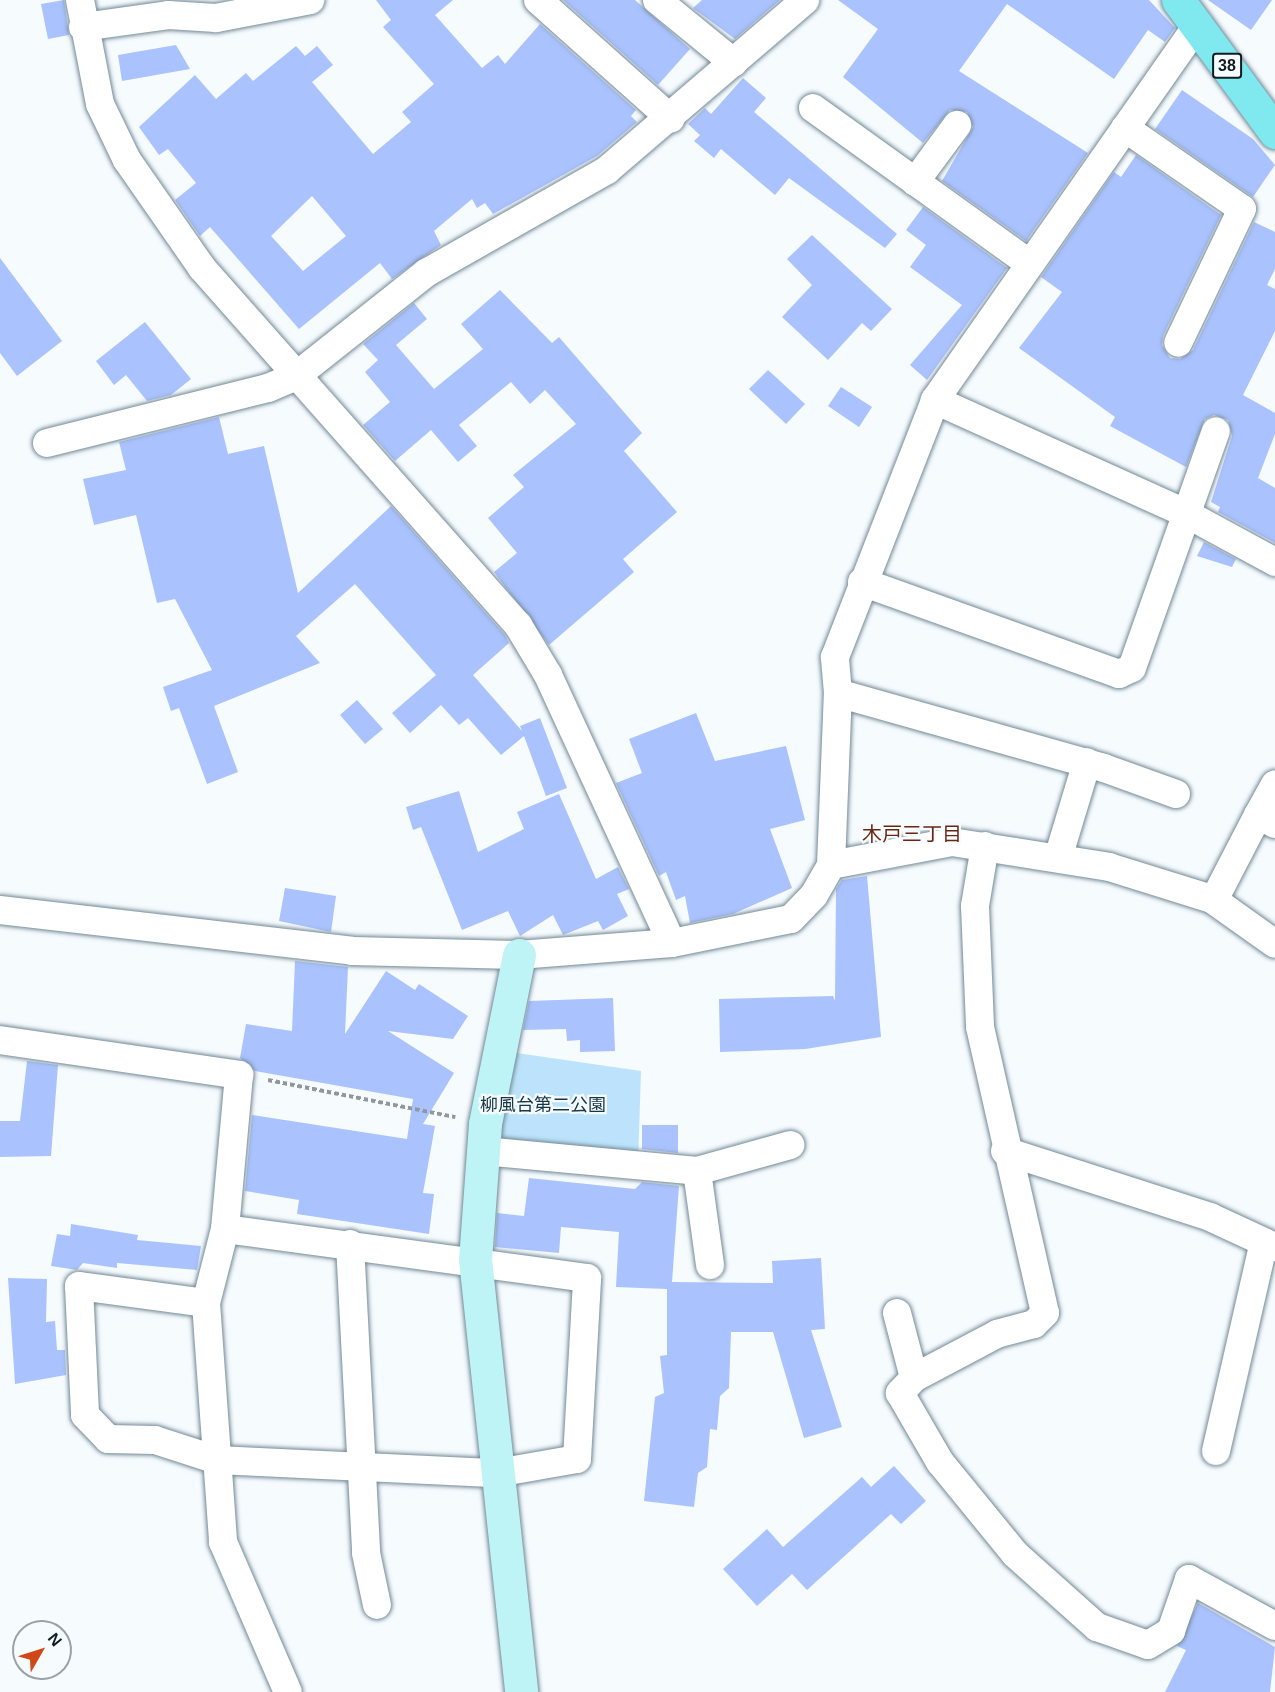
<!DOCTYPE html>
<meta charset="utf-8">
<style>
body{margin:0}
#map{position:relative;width:1275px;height:1692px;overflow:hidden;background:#f6fbfe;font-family:Arial,"Noto Sans JP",sans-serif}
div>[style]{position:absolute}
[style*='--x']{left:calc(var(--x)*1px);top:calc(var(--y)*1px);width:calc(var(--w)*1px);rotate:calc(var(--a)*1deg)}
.green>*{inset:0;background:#bce3fb}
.building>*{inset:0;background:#aac2fe}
.path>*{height:4px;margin-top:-2px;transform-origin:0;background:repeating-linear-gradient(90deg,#91989c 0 4.5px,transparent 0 7.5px)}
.roads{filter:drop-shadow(0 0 2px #728996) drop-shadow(0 0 2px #728996)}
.street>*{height:28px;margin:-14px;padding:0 14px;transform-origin:14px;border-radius:14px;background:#fff}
.secondary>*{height:33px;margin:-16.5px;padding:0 16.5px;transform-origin:16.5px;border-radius:16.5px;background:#bff4f7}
.primary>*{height:33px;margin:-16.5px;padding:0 16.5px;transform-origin:16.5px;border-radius:16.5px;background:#7fe9ef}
span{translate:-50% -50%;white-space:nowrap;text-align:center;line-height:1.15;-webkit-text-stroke:4.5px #f6fbfe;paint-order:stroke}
.shield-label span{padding:2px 4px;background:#f6fbfe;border:2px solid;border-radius:4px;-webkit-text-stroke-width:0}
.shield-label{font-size:16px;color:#121b21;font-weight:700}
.park-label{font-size:18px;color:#173646}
.neighbourhood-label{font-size:20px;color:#682712}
.north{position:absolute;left:12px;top:1620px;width:60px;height:60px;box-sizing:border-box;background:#f6fbfe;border:2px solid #9ba1a6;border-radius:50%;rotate:51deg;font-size:16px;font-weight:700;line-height:24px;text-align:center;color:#121b21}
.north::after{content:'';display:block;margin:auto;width:21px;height:27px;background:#d04818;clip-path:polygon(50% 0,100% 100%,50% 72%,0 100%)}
</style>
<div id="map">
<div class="green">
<i style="clip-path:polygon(502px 1051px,641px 1071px,638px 1164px,487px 1147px)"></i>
</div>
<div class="building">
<i style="clip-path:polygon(64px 0,69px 35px,48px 39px,41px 4px)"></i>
<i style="clip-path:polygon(evenodd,376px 0,453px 0,435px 15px,482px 68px,498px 55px,505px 64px,540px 24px,636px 110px,631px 116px,637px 122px,597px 156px,493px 214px,485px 203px,477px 208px,472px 199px,434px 231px,441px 245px,392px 279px,380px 263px,299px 329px,210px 227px,200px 236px,175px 200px,196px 183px,168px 149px,159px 155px,139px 127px,195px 75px,216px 99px,246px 73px,253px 81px,296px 46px,305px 56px,317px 46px,333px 65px,312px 82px,373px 154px,411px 122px,402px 112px,434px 84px,383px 27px,391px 20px,376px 0,312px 196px,346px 236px,303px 271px,271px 236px,312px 196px)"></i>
<i style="clip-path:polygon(563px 0,635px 0,690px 49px,658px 85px)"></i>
<i style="clip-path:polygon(702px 0,780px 0,735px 39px,693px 8px)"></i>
<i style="clip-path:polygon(838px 0,1149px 0,1175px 28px,1165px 42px,1148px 30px,1114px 79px,1007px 4px,959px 71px,1088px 153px,1026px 241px,942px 181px,973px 127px,967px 112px,950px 110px,923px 143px,843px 77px,878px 29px)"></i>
<i style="clip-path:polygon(1208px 0,1272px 0,1251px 30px)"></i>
<i style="clip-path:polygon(176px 45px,190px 69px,122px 81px,118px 55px)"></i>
<i style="clip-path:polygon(743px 78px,766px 98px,754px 112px,897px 234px,885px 248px,789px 178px,775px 195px,721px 149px,714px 158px,694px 141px,700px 135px,688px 124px,705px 108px,711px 114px)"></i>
<i style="clip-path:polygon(1182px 90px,1253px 139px,1275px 165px,1253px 197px,1155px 129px)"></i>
<i style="clip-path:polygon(1136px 155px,1221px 215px,1163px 336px,1162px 345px,1170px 358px,1180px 359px,1193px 350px,1254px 222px,1275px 232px,1275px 269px,1267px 285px,1275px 289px,1275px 331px,1243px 395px,1275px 413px,1275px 434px,1258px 478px,1275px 488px,1275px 543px,1218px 512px,1220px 507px,1211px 502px,1232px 436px,1228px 420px,1214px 415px,1205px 419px,1186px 467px,1110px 426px,1115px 417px,1019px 348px,1062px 292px,1041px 277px,1114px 172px,1121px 177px)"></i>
<i style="clip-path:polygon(923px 207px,1007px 268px,927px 380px,910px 365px,962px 305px,910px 267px,926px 245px,906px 230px)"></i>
<i style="clip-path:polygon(812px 235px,892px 309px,871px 331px,862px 323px,828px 360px,782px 317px,812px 285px,787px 259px)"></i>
<i style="clip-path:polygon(0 258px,62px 341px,17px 376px,0 353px)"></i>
<i style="clip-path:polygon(500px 290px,552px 343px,559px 337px,642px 433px,624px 451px,677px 512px,623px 559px,634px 572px,549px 645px,494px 572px,517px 553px,488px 518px,524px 487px,513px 475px,576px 424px,545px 390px,530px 404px,511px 382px,459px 425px,477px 446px,458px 462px,431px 430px,395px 461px,363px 425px,390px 402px,365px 372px,378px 360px,363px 344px,414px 303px,427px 319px,396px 345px,434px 389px,483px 349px,461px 324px)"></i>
<i style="clip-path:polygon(145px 322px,191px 379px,171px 395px,147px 401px,126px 375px,114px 385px,96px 361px)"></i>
<i style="clip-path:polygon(768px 370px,805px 404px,786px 424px,749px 389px)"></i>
<i style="clip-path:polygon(841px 387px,872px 407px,859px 427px,828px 406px)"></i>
<i style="clip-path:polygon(219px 417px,228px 454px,264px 446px,298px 593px,391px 506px,505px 635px,509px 643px,473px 675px,522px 731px,520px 726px,540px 718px,567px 788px,546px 796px,524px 736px,501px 755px,468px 718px,459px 725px,441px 705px,410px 733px,392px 713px,436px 675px,355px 584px,296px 636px,320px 663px,214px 706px,238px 772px,207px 784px,179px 708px,171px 711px,163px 687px,212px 670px,175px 599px,157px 603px,136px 515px,94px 525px,83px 479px,126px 470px,119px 442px)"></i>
<i style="clip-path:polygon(1204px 542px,1236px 559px,1232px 567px,1197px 556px)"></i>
<i style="clip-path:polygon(357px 700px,383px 729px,365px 744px,340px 715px)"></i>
<i style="clip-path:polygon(696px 713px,715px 761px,786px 746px,805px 820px,770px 829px,792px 888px,733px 914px,690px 923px,685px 896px,676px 900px,666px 872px,659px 876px,616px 783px,642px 773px,629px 739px)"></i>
<i style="clip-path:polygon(459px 791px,478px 852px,524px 829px,517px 812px,559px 794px,596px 879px,618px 867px,629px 889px,617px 894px,628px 916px,603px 930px,598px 921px,563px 935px,553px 915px,520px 936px,508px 911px,462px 930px,421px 827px,413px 830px,406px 807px)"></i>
<i style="clip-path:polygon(867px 876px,881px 1037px,805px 1049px,720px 1052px,719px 999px,833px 996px,835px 1001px,836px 889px,842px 880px)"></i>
<i style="clip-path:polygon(285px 888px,336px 896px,331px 932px,279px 921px)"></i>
<i style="clip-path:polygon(295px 961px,348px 967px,345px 1034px,386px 971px,415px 990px,419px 984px,468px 1016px,453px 1039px,388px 1031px,454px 1073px,423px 1124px,435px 1126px,423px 1193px,434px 1194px,429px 1234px,297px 1214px,299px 1200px,245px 1191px,252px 1115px,407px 1139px,413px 1099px,255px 1071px,240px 1058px,246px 1024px,292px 1031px)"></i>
<i style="clip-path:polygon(613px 998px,615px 1051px,580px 1052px,580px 1040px,567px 1041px,566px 1029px,523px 1030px,529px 1001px)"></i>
<i style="clip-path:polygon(27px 1061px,58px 1065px,51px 1156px,0 1157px,0 1121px,20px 1121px)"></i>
<i style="clip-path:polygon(642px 1125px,678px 1125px,678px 1153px,642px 1149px)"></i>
<i style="clip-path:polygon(529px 1178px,635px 1189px,642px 1182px,679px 1186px,672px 1282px,773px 1283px,772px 1261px,821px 1258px,825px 1329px,811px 1330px,842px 1427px,804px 1438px,773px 1332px,731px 1332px,729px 1388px,720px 1396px,717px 1430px,710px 1429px,707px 1467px,698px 1473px,694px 1507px,644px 1501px,655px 1397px,664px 1393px,660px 1356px,667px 1355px,667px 1289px,616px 1287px,619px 1232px,561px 1227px,559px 1253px,495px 1247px,497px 1213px,524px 1216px)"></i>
<i style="clip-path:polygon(71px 1224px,138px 1235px,137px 1240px,201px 1246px,197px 1270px,117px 1263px,117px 1268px,83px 1263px,77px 1270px,51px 1266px,57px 1234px,70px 1236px)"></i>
<i style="clip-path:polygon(8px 1278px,47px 1279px,46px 1322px,55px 1321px,57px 1350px,65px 1350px,66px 1375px,15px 1384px)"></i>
<i style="clip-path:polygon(894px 1466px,926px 1501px,901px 1524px,891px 1514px,807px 1590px,792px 1574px,757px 1606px,723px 1569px,767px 1529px,783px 1547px,862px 1477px,871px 1487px)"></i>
<i style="clip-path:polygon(1198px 1603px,1275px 1647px,1270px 1692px,1165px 1692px,1186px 1650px,1177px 1646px)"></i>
</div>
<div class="path">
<i style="--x:268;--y:1080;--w:191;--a:11.2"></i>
</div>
<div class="roads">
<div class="street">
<i style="--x:80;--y:0;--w:106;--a:79.1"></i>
<i style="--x:100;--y:104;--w:62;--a:64.3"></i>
<i style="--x:127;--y:160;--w:131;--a:55.2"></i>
<i style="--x:202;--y:268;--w:477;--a:48.5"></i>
<i style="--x:518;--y:625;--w:58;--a:59"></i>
<i style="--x:548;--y:675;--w:295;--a:65.2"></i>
<i style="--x:538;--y:0;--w:178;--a:41.8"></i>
<i style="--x:657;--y:0;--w:99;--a:39.3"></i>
<i style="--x:83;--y:27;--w:86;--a:-8"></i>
<i style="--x:168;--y:15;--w:48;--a:3.6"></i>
<i style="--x:216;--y:18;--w:96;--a:-10.8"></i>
<i style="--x:813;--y:108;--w:267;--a:35.7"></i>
<i style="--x:1125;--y:128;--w:142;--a:34.7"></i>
<i style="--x:1242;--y:209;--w:148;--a:115.5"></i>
<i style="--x:915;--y:182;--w:71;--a:-53.6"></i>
<i style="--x:935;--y:400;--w:272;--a:24.3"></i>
<i style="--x:1183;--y:512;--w:105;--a:28.5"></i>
<i style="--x:47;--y:443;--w:228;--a:-14"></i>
<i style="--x:268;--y:388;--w:30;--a:-23"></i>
<i style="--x:296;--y:376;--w:166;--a:-38.4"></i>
<i style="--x:426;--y:273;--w:208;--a:-29.6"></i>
<i style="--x:607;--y:170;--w:261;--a:-40.6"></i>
<i style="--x:862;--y:582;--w:273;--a:19.7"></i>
<i style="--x:1119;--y:674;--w:14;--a:-25"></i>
<i style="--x:1132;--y:668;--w:251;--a:-70.5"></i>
<i style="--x:1176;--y:794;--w:77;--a:-160.1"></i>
<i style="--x:1104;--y:768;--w:276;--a:-164.3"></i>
<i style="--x:838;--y:693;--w:36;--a:-95"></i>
<i style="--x:835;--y:657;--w:276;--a:-68.7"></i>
<i style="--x:935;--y:400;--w:459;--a:-55"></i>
<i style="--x:1258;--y:815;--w:35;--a:-61"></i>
<i style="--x:985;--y:846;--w:61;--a:99.5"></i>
<i style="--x:975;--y:906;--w:121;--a:87.6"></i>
<i style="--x:980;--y:1027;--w:293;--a:77.2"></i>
<i style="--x:1045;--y:1313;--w:16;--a:135"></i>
<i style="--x:1034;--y:1324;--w:38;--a:165"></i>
<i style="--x:997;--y:1334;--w:94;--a:152.1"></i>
<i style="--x:914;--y:1378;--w:21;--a:133"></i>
<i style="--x:900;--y:1393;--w:80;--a:59.9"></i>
<i style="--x:940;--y:1462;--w:119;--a:50.8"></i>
<i style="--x:1015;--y:1554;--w:110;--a:41.7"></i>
<i style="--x:1097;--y:1627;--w:54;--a:19.4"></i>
<i style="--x:1148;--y:1645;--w:27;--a:-31"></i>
<i style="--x:1171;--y:1631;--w:55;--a:-70.9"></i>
<i style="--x:1189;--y:1579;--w:98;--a:28.7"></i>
<i style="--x:1058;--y:858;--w:100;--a:-73.2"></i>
<i style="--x:831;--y:865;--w:123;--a:-10.8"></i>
<i style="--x:952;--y:842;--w:159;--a:9"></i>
<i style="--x:1109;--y:867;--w:108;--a:17.3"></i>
<i style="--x:1212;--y:899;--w:77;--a:35.5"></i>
<i style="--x:1214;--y:900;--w:96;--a:-62.6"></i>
<i style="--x:1258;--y:815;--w:19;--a:28"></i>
<i style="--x:0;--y:910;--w:354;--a:6.6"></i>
<i style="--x:352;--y:951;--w:167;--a:1.4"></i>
<i style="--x:519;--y:955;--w:153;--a:-4.5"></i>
<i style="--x:672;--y:943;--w:121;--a:-11.4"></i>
<i style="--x:791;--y:919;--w:33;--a:-46"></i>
<i style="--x:814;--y:895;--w:34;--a:-60"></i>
<i style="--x:831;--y:865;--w:172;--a:-87.7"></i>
<i style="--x:0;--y:1040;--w:242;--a:8.3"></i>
<i style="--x:239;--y:1075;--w:155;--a:95.2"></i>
<i style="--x:225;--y:1229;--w:76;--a:104.4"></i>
<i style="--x:206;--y:1303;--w:240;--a:85.9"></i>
<i style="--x:223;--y:1542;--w:163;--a:66.6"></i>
<i style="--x:483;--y:1151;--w:215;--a:5.3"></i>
<i style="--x:697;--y:1171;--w:97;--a:-15.6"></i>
<i style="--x:1005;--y:1151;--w:215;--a:17.8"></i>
<i style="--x:1210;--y:1217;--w:72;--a:24.8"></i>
<i style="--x:697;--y:1171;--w:95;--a:82.1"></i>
<i style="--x:350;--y:1244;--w:309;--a:87"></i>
<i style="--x:366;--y:1553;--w:53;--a:78.1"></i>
<i style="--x:206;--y:1303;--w:128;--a:-172.4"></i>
<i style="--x:79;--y:1286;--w:129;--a:87.3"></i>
<i style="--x:85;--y:1415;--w:33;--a:46"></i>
<i style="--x:108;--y:1439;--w:47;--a:1.2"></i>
<i style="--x:155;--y:1440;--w:65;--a:17.9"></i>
<i style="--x:217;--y:1460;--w:280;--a:2.7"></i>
<i style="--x:497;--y:1473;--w:81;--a:-9.9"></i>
<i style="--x:577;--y:1459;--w:181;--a:-86.8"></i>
<i style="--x:587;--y:1278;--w:365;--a:-172.3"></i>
<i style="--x:897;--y:1313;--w:67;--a:75.3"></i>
<i style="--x:1216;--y:1451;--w:214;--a:-77.1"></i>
</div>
<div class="secondary">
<i style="--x:519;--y:955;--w:172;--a:101.4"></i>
<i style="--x:485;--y:1124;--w:135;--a:94.2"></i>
<i style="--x:475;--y:1259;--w:435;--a:83.9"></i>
</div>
<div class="primary">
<i style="--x:1178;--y:0;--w:164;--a:53.7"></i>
</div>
</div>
<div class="shield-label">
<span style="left:1227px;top:66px">38</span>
</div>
<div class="park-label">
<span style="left:543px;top:1105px">柳風台第二公園</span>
</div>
<div class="neighbourhood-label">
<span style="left:912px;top:834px">木戸三丁目</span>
</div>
<div class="north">N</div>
</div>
